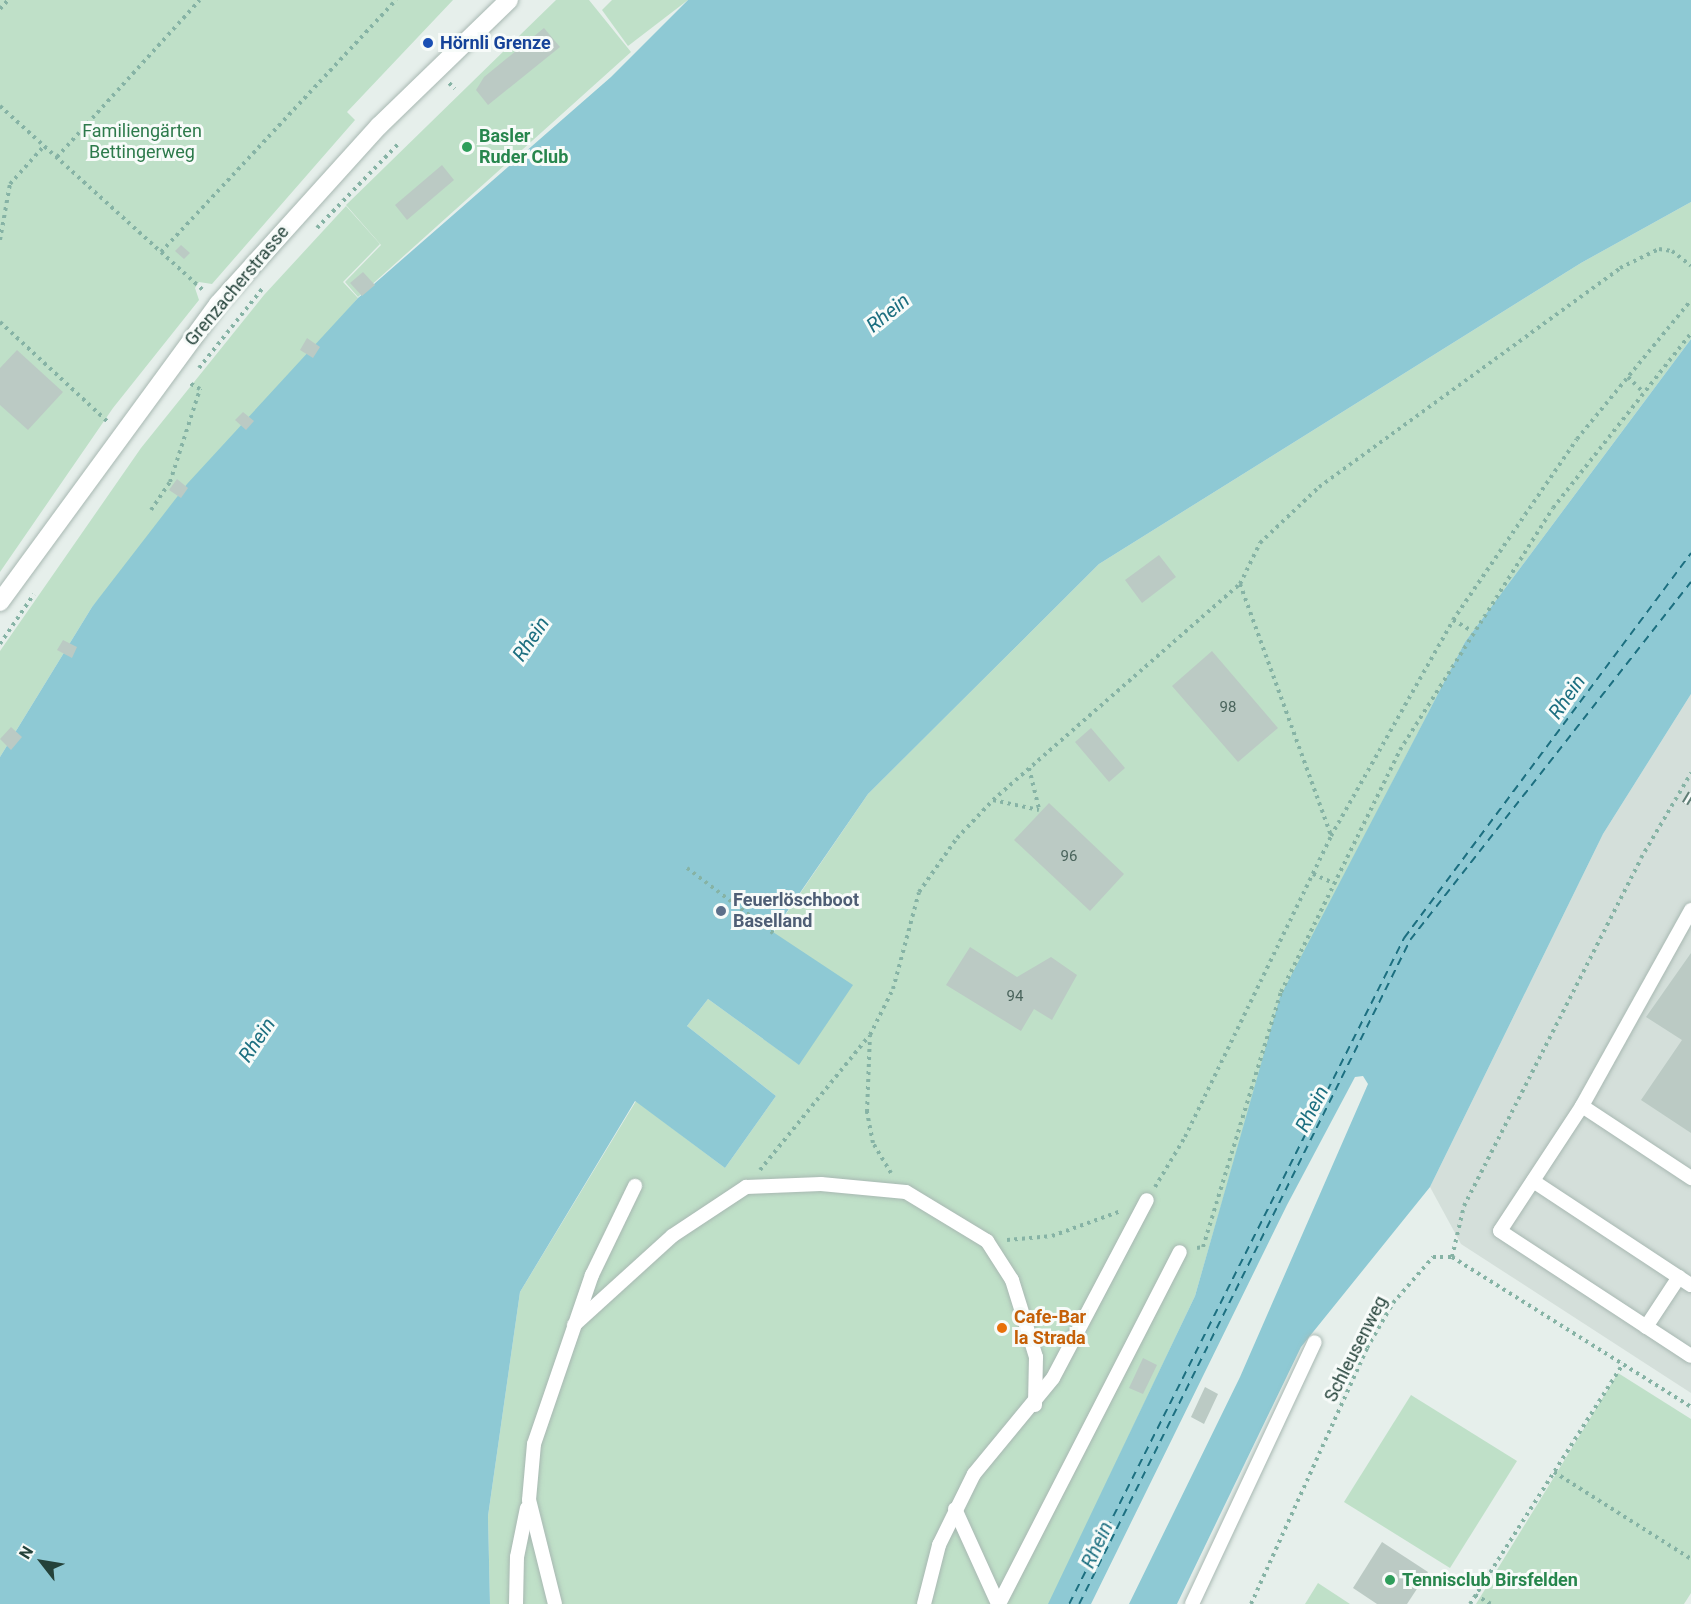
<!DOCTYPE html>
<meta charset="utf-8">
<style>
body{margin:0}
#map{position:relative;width:1691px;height:1604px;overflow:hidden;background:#e6efeb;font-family:Roboto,sans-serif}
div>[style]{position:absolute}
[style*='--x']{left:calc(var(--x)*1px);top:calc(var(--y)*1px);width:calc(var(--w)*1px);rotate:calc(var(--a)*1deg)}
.built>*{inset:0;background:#d4dfda}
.green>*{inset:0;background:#bfe0c8}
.water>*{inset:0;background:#8ec9d4}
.ferry>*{height:1.5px;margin-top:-0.75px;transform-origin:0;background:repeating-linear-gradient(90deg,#1c6f80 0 8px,transparent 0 14px)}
.building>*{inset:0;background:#bbcac4}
.path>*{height:4px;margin-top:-2px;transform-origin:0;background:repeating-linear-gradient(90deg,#86b3a5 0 3px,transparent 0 7.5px)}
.roads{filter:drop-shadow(0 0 2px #a8b8b2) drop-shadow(0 0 2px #a8b8b2)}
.lane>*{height:14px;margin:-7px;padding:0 7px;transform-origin:7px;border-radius:7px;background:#fff}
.secondary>*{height:18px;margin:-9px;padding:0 9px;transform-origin:9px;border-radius:9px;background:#fff}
.rail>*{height:7px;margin-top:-3.5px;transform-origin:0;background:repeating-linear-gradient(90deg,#f7fbf9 0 14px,#5f7d75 0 28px);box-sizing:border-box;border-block:2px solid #5f7d75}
.dots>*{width:16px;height:16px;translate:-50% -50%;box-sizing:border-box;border:3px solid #f7fbf9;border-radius:50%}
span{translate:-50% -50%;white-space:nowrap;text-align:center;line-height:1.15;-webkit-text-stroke:6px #f7fbf9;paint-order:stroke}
.number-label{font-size:15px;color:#4a645c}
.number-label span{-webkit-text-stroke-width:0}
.transit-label{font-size:18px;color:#164399;font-weight:700}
.left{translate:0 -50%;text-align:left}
.park-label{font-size:18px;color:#2d7a4b}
.leisure-label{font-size:18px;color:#27864d;font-weight:700}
.street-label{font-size:18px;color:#24423a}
.service-label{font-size:18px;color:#4e5e75;font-weight:700}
.food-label{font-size:18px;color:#c56008;font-weight:700}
.water-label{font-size:20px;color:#1c6f80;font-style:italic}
.north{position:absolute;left:12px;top:1532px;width:60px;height:60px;-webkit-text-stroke:4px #f7fbf9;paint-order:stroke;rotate:301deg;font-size:16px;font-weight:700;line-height:24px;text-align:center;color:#24423a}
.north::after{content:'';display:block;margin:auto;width:21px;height:27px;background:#24423a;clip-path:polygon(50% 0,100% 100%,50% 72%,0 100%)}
</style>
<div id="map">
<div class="built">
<i style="clip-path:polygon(1691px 694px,1691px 1393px,1461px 1244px,1430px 1187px,1603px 834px)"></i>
</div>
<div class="green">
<i style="clip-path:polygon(0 0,453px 0,347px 112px,355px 120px,212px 284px,199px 282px,195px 288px,199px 300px,113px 408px,0 572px)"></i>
<i style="clip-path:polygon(556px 0,589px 0,631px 52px,358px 297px,345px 282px,381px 245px,346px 205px)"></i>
<i style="clip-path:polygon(612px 0,688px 0,628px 46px,602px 10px)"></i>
<i style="clip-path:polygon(1691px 202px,1691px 339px,1465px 642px,1281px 997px,1195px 1296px,1049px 1604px,490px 1604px,488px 1516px,520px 1292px,636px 1101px,725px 1168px,776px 1096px,687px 1026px,708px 999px,798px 1064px,773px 933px,868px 794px,1099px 564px,1581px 263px)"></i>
<i style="clip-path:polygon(346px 206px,380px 244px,343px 282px,358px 298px,92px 607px,0 757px,0 651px,141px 448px,264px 295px)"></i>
<i style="clip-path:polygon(1618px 1373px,1691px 1419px,1691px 1593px,1684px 1604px,1476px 1604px)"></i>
<i style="clip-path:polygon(1411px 1395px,1517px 1461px,1450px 1568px,1344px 1502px)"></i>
<i style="clip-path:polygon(1318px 1583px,1350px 1604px,1305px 1604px)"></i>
</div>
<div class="water">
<i style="clip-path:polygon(688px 0,1691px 0,1691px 202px,1581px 263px,1099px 564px,868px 794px,773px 932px,853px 985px,799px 1065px,708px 999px,687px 1026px,776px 1096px,725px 1168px,635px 1101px,520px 1292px,488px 1516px,490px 1604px,0 1604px,0 757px,92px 607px,187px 484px,358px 298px,611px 77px)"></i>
<i style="clip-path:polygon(1691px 339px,1691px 694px,1603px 834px,1430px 1187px,1301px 1347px,1177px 1604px,1129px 1604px,1240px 1377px,1368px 1084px,1363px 1076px,1355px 1077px,1287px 1205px,1091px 1604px,1048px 1604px,1195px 1296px,1280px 997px,1465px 642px)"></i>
</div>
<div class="ferry">
<i style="--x:1069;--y:1604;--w:746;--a:-63.3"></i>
<i style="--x:1404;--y:938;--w:480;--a:-53.3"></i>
<i style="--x:1079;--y:1604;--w:742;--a:-63.5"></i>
<i style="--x:1410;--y:940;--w:455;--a:-51.9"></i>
</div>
<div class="building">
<i style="clip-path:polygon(544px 28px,560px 47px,488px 105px,476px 90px,484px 77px)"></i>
<i style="clip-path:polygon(442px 165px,454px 180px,407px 220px,395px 205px)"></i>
<i style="clip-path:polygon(181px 245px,190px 253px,184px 259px,175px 251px)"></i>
<i style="clip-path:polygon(363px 272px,375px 285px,362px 296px,350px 283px)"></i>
<i style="clip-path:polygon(307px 338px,320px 347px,313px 358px,300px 350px)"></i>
<i style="clip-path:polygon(17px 350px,63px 392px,28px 430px,0 405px,0 368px)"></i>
<i style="clip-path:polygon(243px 412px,254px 421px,246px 430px,235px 420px)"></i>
<i style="clip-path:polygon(177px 479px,188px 488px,181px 498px,169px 490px)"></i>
<i style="clip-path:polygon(1159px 555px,1176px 577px,1142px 603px,1125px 580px)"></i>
<i style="clip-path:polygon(63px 640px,77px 647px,72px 658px,57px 650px)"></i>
<i style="clip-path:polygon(1212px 651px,1278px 728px,1238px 762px,1172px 686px)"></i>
<i style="clip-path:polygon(11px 727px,22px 737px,11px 750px,0 739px)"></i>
<i style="clip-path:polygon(1091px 728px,1125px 768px,1109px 782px,1075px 742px)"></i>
<i style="clip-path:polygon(1049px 803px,1124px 874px,1090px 911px,1014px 840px)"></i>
<i style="clip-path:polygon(970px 947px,1017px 977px,1051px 957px,1077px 975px,1052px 1020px,1034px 1009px,1021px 1031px,946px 985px)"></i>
<i style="clip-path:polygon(1691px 953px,1691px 1133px,1641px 1100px,1682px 1040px,1646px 1017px)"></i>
<i style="clip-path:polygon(1143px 1358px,1157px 1365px,1143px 1394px,1129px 1388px)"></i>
<i style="clip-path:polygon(1205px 1387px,1218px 1394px,1204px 1424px,1191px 1417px)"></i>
<i style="clip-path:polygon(1382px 1542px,1428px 1572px,1407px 1604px,1377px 1604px,1353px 1588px)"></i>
</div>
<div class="path">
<i style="--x:0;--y:9;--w:12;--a:-48"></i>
<i style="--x:425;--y:39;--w:5;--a:53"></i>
<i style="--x:449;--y:83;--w:8;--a:45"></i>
<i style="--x:0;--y:106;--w:275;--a:42.2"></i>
<i style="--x:57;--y:157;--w:212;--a:-47.7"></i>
<i style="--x:317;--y:228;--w:117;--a:-46"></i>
<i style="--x:0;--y:240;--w:57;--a:-79.9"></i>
<i style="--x:10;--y:184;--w:51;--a:-48.2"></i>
<i style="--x:161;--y:252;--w:345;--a:-47"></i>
<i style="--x:0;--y:322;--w:146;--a:42.8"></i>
<i style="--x:199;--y:368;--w:101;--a:-51.4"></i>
<i style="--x:1628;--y:377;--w:20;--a:45"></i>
<i style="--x:151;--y:510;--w:34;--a:-56"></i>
<i style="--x:170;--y:482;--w:98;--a:-72.1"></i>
<i style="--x:200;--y:389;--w:14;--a:-150"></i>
<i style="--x:1240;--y:584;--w:267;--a:70.1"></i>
<i style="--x:1453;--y:620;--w:22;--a:30"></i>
<i style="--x:0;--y:644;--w:60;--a:-55.8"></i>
<i style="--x:1029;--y:768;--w:42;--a:76.3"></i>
<i style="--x:993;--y:800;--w:47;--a:12.3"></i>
<i style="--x:687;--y:868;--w:108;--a:37.1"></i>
<i style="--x:1313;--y:874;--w:22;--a:24"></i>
<i style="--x:760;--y:1170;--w:173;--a:-50.9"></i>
<i style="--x:891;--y:1173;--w:35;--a:-121"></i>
<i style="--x:873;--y:1143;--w:32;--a:-101"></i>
<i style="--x:867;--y:1112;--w:77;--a:-87.8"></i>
<i style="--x:870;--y:1035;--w:51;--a:-63.4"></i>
<i style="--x:893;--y:989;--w:100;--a:-75"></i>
<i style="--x:919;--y:892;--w:66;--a:-54.9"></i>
<i style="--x:957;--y:838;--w:52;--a:-46.5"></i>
<i style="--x:993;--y:800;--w:328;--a:-41.2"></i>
<i style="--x:1240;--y:584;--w:46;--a:-64"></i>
<i style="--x:1260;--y:543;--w:81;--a:-43.5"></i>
<i style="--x:1319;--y:487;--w:372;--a:-36"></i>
<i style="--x:1620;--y:268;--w:43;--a:-26"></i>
<i style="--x:1659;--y:249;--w:13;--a:9"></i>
<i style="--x:1672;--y:251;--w:24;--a:38"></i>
<i style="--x:1155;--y:1187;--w:58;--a:-59"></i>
<i style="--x:1185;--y:1137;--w:335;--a:-64.1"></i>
<i style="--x:1331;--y:836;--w:248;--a:-60.5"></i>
<i style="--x:1453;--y:620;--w:219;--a:-55.6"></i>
<i style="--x:1577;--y:439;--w:180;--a:-50.6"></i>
<i style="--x:1007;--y:1240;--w:45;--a:-5.1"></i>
<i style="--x:1052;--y:1236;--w:73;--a:-19.9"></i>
<i style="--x:1197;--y:1248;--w:6;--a:-9"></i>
<i style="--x:1203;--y:1247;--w:267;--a:-73"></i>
<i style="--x:1281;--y:992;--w:270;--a:-63.8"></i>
<i style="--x:1400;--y:750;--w:286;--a:-57.7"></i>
<i style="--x:1553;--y:508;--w:223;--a:-51.7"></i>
<i style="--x:1452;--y:1257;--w:52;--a:-76.8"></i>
<i style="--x:1464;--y:1206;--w:390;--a:-63"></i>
<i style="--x:1641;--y:858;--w:99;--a:-59.5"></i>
<i style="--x:1554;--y:1472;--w:162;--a:32.4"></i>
<i style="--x:1475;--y:1595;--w:18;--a:29"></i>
<i style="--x:1251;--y:1604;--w:281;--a:-65.6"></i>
<i style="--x:1367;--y:1348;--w:52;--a:-60"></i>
<i style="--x:1393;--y:1303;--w:61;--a:-49"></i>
<i style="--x:1433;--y:1257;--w:19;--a:0"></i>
<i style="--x:1452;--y:1257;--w:282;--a:32.1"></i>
<i style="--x:1470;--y:1604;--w:285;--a:-57.5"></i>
</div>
<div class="roads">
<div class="lane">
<i style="--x:1691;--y:910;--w:224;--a:119.1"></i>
<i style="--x:1582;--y:1106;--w:149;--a:123.3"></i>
<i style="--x:1500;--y:1231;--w:228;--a:33.2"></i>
<i style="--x:1582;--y:1106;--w:131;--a:33.4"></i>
<i style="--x:1533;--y:1181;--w:189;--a:33.4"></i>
<i style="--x:574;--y:1325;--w:132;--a:-42.2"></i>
<i style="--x:672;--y:1236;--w:89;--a:-33.5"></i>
<i style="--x:746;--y:1187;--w:75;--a:-2.3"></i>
<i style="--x:821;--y:1184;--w:85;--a:5.4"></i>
<i style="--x:906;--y:1192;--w:95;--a:31.2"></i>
<i style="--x:987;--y:1241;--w:46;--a:57.3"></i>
<i style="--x:1012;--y:1280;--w:81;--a:72.7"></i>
<i style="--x:1036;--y:1357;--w:48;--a:91.2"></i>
<i style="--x:1646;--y:1327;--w:60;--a:-56.6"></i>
<i style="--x:955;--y:1509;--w:104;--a:65.6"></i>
<i style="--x:1001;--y:1600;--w:391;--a:-62.8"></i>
<i style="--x:516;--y:1604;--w:47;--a:-88.8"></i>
<i style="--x:517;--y:1557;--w:50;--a:-78.5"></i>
<i style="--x:555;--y:1604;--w:107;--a:-104"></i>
<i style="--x:529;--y:1500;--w:56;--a:-84.9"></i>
<i style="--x:534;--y:1444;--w:179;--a:-71.1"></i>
<i style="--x:592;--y:1275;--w:99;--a:-64.2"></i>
<i style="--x:924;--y:1604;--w:61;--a:-75.7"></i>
<i style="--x:939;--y:1545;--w:79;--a:-63.8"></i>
<i style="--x:974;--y:1474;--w:124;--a:-50.5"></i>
<i style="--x:1053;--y:1378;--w:201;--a:-62.2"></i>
<i style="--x:1192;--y:1604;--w:289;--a:-64.9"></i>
</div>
<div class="secondary">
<i style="--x:0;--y:602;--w:369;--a:-53.8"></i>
<i style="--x:218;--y:304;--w:240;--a:-47.9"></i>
<i style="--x:379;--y:126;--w:181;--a:-44.1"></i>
</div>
</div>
<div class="rail">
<i style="--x:1685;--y:803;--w:12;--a:-59"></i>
</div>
<div class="dots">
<i style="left:428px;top:43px;background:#1a4fb4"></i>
<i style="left:467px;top:147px;background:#2e9e5b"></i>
<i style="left:721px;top:911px;background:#5c6f8a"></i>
<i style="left:1002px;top:1328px;background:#e8710a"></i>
<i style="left:1390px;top:1580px;background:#2e9e5b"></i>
</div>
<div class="number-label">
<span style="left:1228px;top:708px">98</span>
<span style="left:1069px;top:857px">96</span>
<span style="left:1015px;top:997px">94</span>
</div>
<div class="transit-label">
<span class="left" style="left:440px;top:43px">Hörnli Grenze</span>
</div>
<div class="park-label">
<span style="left:142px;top:142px">Familiengärten<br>Bettingerweg</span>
</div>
<div class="leisure-label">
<span class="left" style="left:479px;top:147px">Basler<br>Ruder Club</span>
<span class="left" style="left:1402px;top:1580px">Tennisclub Birsfelden</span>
</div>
<div class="street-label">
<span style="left:237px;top:286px;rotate:-50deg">Grenzacherstrasse</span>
<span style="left:1356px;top:1349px;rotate:-63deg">Schleusenweg</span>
</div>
<div class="service-label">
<span class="left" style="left:733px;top:911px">Feuerlöschboot<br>Baselland</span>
</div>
<div class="food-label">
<span class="left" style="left:1014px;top:1328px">Cafe-Bar<br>la Strada</span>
</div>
<div class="water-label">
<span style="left:888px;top:313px;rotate:-39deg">Rhein</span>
<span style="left:531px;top:639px;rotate:-56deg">Rhein</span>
<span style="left:1567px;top:697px;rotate:-55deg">Rhein</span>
<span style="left:257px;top:1040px;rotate:-56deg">Rhein</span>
<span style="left:1312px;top:1109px;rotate:-63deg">Rhein</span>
<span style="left:1097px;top:1545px;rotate:-65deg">Rhein</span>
</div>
<div class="north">N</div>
</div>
